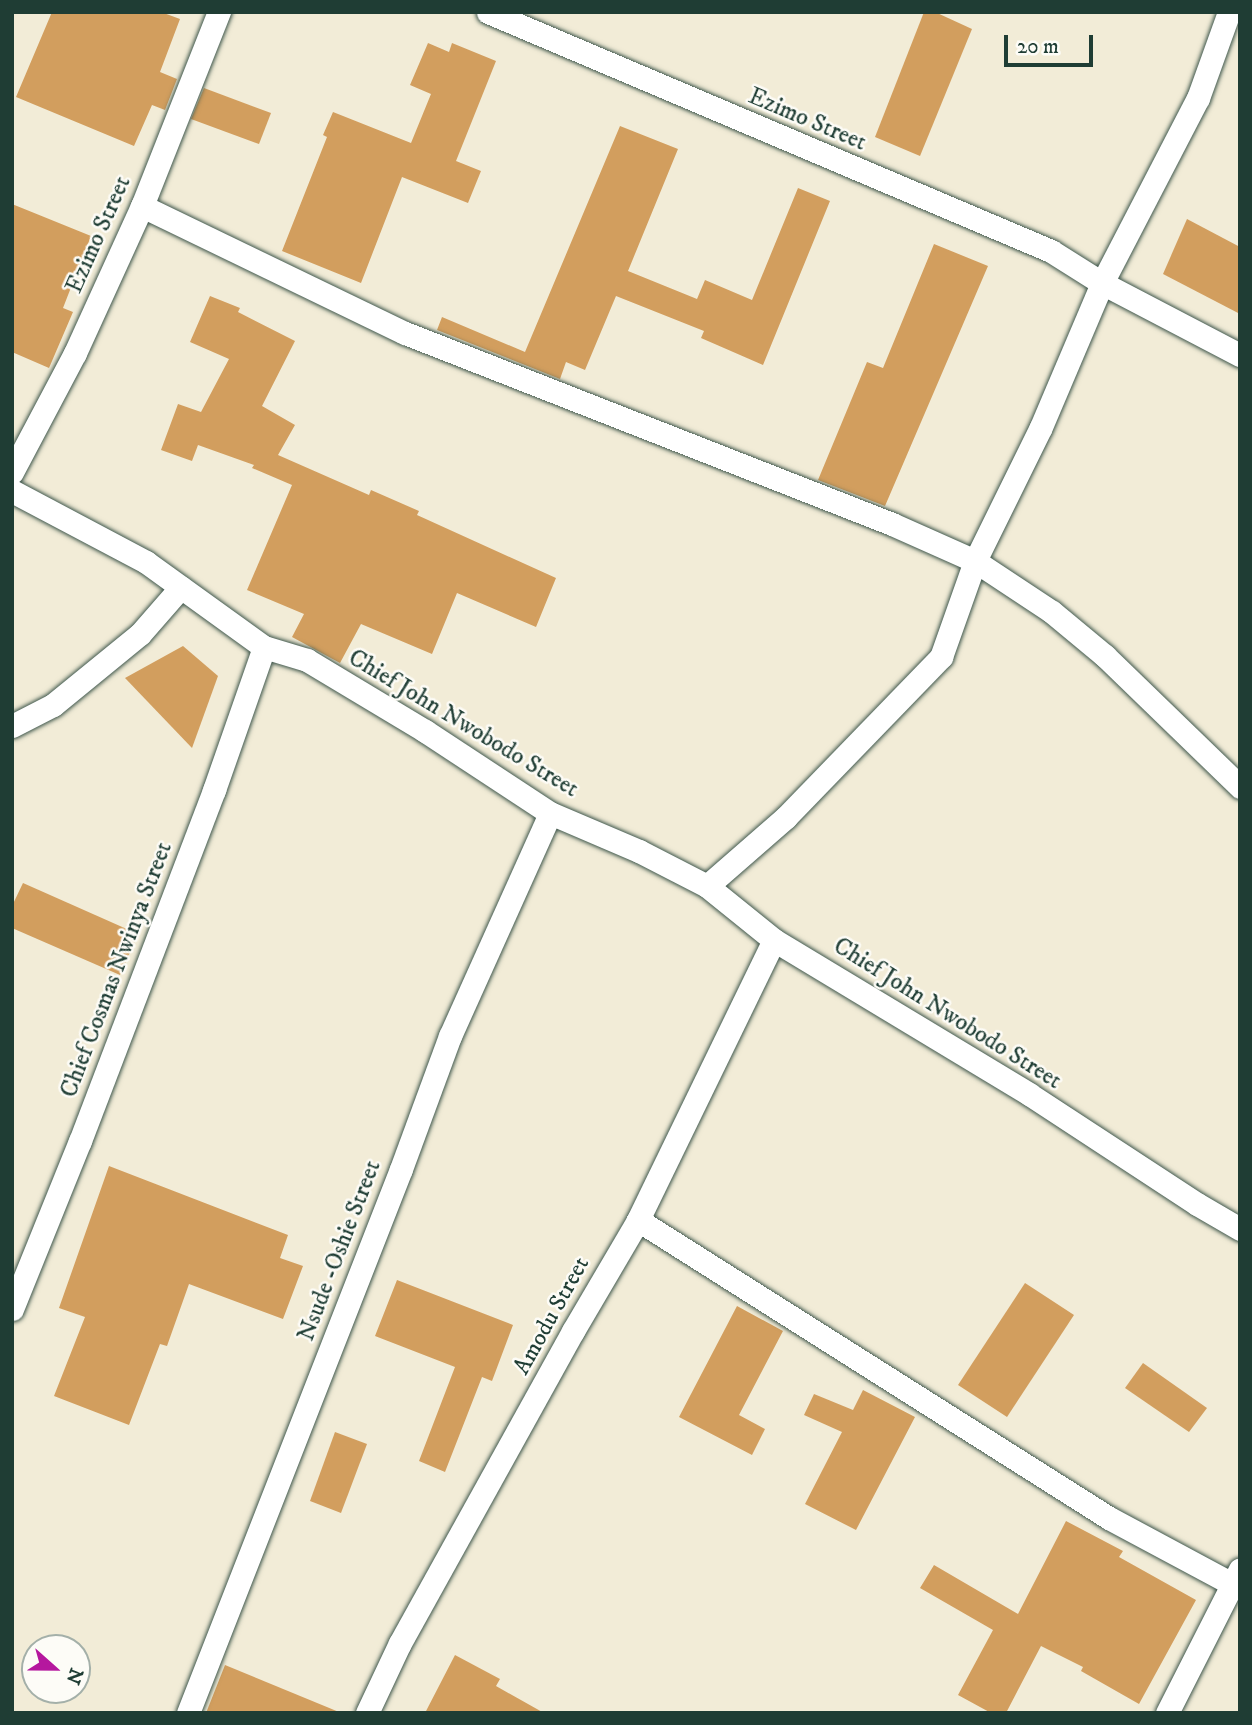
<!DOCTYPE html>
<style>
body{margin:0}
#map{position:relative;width:1252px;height:1725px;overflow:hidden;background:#f2ecd7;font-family:"IM FELL DW Pica",serif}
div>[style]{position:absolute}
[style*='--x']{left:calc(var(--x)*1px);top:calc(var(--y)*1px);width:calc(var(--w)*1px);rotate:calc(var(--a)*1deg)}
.building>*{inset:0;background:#d29e5e}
.roads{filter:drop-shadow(0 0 2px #3f574c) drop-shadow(0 0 2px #3f574c)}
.street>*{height:23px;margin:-11.5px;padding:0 11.5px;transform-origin:11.5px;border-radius:11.5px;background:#fff}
span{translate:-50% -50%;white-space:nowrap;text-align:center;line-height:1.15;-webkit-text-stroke:5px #fdfcf7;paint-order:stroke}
.street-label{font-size:24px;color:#1f3d34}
.frame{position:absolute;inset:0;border:14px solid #1f3d34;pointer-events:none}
.north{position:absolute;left:21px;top:1634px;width:70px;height:70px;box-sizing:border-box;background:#fdfcf7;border:2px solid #a4b0a9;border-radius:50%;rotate:111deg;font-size:19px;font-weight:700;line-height:28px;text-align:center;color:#1f3d34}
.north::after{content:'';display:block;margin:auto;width:24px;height:32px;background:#b5179e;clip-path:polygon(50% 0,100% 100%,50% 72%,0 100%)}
.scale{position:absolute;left:1004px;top:35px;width:89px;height:32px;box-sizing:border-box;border:4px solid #1f3d34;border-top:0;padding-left:9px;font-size:21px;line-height:24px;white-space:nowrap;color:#1f3d34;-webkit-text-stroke:5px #fdfcf7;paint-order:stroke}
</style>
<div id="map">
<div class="building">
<i style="clip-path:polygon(52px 12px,161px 12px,180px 19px,160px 72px,177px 79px,165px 110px,152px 105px,134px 146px,16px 97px)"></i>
<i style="clip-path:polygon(924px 12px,935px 12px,972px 29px,920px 156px,875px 137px)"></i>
<i style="clip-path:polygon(428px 43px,449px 52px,452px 43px,496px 61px,456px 161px,481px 171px,468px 203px,402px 177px,361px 283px,282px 251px,327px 137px,323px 135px,333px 112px,411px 143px,431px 94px,410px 85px)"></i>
<i style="clip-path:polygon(204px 88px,271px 113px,259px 144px,191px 119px)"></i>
<i style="clip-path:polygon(620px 126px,678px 149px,628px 271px,697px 299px,705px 280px,752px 300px,798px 188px,830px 201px,763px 365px,701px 338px,704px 331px,616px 296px,585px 370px,566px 362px,560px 379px,437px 330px,442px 317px,525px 352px)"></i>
<i style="clip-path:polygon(12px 204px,91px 236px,63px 308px,73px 312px,49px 368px,12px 352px)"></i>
<i style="clip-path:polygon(1187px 219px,1240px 247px,1240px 314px,1163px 274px)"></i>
<i style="clip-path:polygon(934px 244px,988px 266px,885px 506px,818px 480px,867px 362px,883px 368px)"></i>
<i style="clip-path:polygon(210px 296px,240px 308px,238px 312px,295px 341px,262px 406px,295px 425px,278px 455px,369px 495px,371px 490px,419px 511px,417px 515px,556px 578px,536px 627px,457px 593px,432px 654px,361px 624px,340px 663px,292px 637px,304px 614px,247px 590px,292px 485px,252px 468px,254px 465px,198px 445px,192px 461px,161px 450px,178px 404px,201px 412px,229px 359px,190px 342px)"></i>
<i style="clip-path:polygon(183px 646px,218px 676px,192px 748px,125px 678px)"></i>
<i style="clip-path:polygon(23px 883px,138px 934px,120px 975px,12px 928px,12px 906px)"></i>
<i style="clip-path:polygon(109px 1166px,288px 1235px,280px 1258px,303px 1266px,283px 1319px,189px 1284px,167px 1346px,160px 1344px,129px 1425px,54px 1396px,85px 1317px,59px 1308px)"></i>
<i style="clip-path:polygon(397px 1280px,513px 1325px,492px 1381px,482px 1377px,445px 1472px,419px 1461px,455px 1367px,375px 1336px)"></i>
<i style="clip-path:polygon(1025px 1283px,1074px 1315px,1007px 1417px,958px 1385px)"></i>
<i style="clip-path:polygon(737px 1306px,783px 1331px,739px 1415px,765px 1429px,752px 1455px,679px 1417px)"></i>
<i style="clip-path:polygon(1143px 1363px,1207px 1408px,1189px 1432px,1125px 1388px)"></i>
<i style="clip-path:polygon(863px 1390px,915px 1417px,856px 1530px,805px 1504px,842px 1432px,804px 1415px,814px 1394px,853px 1410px)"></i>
<i style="clip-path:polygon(335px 1432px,367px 1444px,341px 1513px,310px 1501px)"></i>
<i style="clip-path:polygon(1066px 1521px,1123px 1551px,1119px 1557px,1196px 1600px,1139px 1704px,1081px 1671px,1083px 1667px,1041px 1646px,1006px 1713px,991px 1713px,958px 1695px,993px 1630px,920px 1588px,934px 1565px,1018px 1614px)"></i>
<i style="clip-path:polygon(455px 1655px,500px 1679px,496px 1686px,544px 1713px,425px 1713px)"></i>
<i style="clip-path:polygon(225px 1665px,339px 1712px,339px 1713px,206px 1713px)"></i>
</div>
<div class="roads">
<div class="street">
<i style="--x:488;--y:12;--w:612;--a:23"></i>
<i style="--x:1051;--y:251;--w:60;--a:32.1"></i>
<i style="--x:1102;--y:283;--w:156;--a:27.6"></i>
<i style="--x:142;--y:206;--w:292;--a:25.8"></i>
<i style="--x:405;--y:333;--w:523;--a:21.41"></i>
<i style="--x:892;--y:524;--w:91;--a:24"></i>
<i style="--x:975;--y:561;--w:92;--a:33.5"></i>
<i style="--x:1052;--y:612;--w:69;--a:39.7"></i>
<i style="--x:1105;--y:656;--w:188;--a:44.1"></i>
<i style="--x:12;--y:472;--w:135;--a:-62.1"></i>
<i style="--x:75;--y:353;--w:162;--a:-65.5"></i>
<i style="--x:142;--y:206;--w:209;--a:-68.4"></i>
<i style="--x:12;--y:491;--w:152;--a:27.9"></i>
<i style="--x:146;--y:562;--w:145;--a:35.8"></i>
<i style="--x:264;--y:647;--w:45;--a:16.8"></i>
<i style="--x:307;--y:660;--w:138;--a:31"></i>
<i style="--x:425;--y:731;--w:149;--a:33.3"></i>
<i style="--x:550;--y:813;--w:97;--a:23.1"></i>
<i style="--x:639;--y:851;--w:76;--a:27.2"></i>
<i style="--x:707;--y:886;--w:86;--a:38.9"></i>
<i style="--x:774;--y:940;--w:298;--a:31.1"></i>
<i style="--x:1029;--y:1094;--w:201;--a:33.2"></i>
<i style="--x:1197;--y:1204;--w:50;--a:30.2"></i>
<i style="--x:12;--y:726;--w:46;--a:-27.1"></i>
<i style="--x:53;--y:705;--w:112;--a:-39.2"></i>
<i style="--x:140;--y:634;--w:62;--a:-48.9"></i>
<i style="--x:707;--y:886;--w:105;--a:-41.1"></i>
<i style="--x:786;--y:817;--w:223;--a:-45.9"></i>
<i style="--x:941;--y:657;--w:102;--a:-70.5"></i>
<i style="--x:975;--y:561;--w:149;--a:-63.8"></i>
<i style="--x:1041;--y:427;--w:156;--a:-67"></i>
<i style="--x:1102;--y:283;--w:208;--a:-62.6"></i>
<i style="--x:1198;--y:98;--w:91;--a:-70.2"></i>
<i style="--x:638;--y:1220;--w:557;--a:32.32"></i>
<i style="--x:1109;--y:1518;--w:140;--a:28.2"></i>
<i style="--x:12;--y:1309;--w:181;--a:-68"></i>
<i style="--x:80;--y:1141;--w:376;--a:-69.1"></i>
<i style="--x:214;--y:790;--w:151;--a:-70.7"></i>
<i style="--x:188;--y:1713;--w:584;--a:-68.62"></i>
<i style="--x:401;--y:1169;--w:142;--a:-69.8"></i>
<i style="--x:450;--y:1036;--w:244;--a:-65.8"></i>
<i style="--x:367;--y:1713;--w:77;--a:-64.8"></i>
<i style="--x:400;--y:1643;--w:357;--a:-61"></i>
<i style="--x:573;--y:1331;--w:129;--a:-59.6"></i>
<i style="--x:638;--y:1220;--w:311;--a:-64.1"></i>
<i style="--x:1167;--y:1713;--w:161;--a:-63.1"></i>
</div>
</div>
<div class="street-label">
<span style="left:807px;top:120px;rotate:23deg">Ezimo Street</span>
<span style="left:99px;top:235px;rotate:-66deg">Ezimo Street</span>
<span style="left:463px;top:724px;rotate:31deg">Chief John Nwobodo Street</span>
<span style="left:117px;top:970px;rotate:-69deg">Chief Cosmas Nwinya Street</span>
<span style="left:947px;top:1014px;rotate:32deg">Chief John Nwobodo Street</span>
<span style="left:340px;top:1251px;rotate:-69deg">Nsude -Oshie Street</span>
<span style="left:552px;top:1316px;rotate:-61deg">Amodu Street</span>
</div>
<div class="frame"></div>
<div class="north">N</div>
<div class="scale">20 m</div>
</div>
